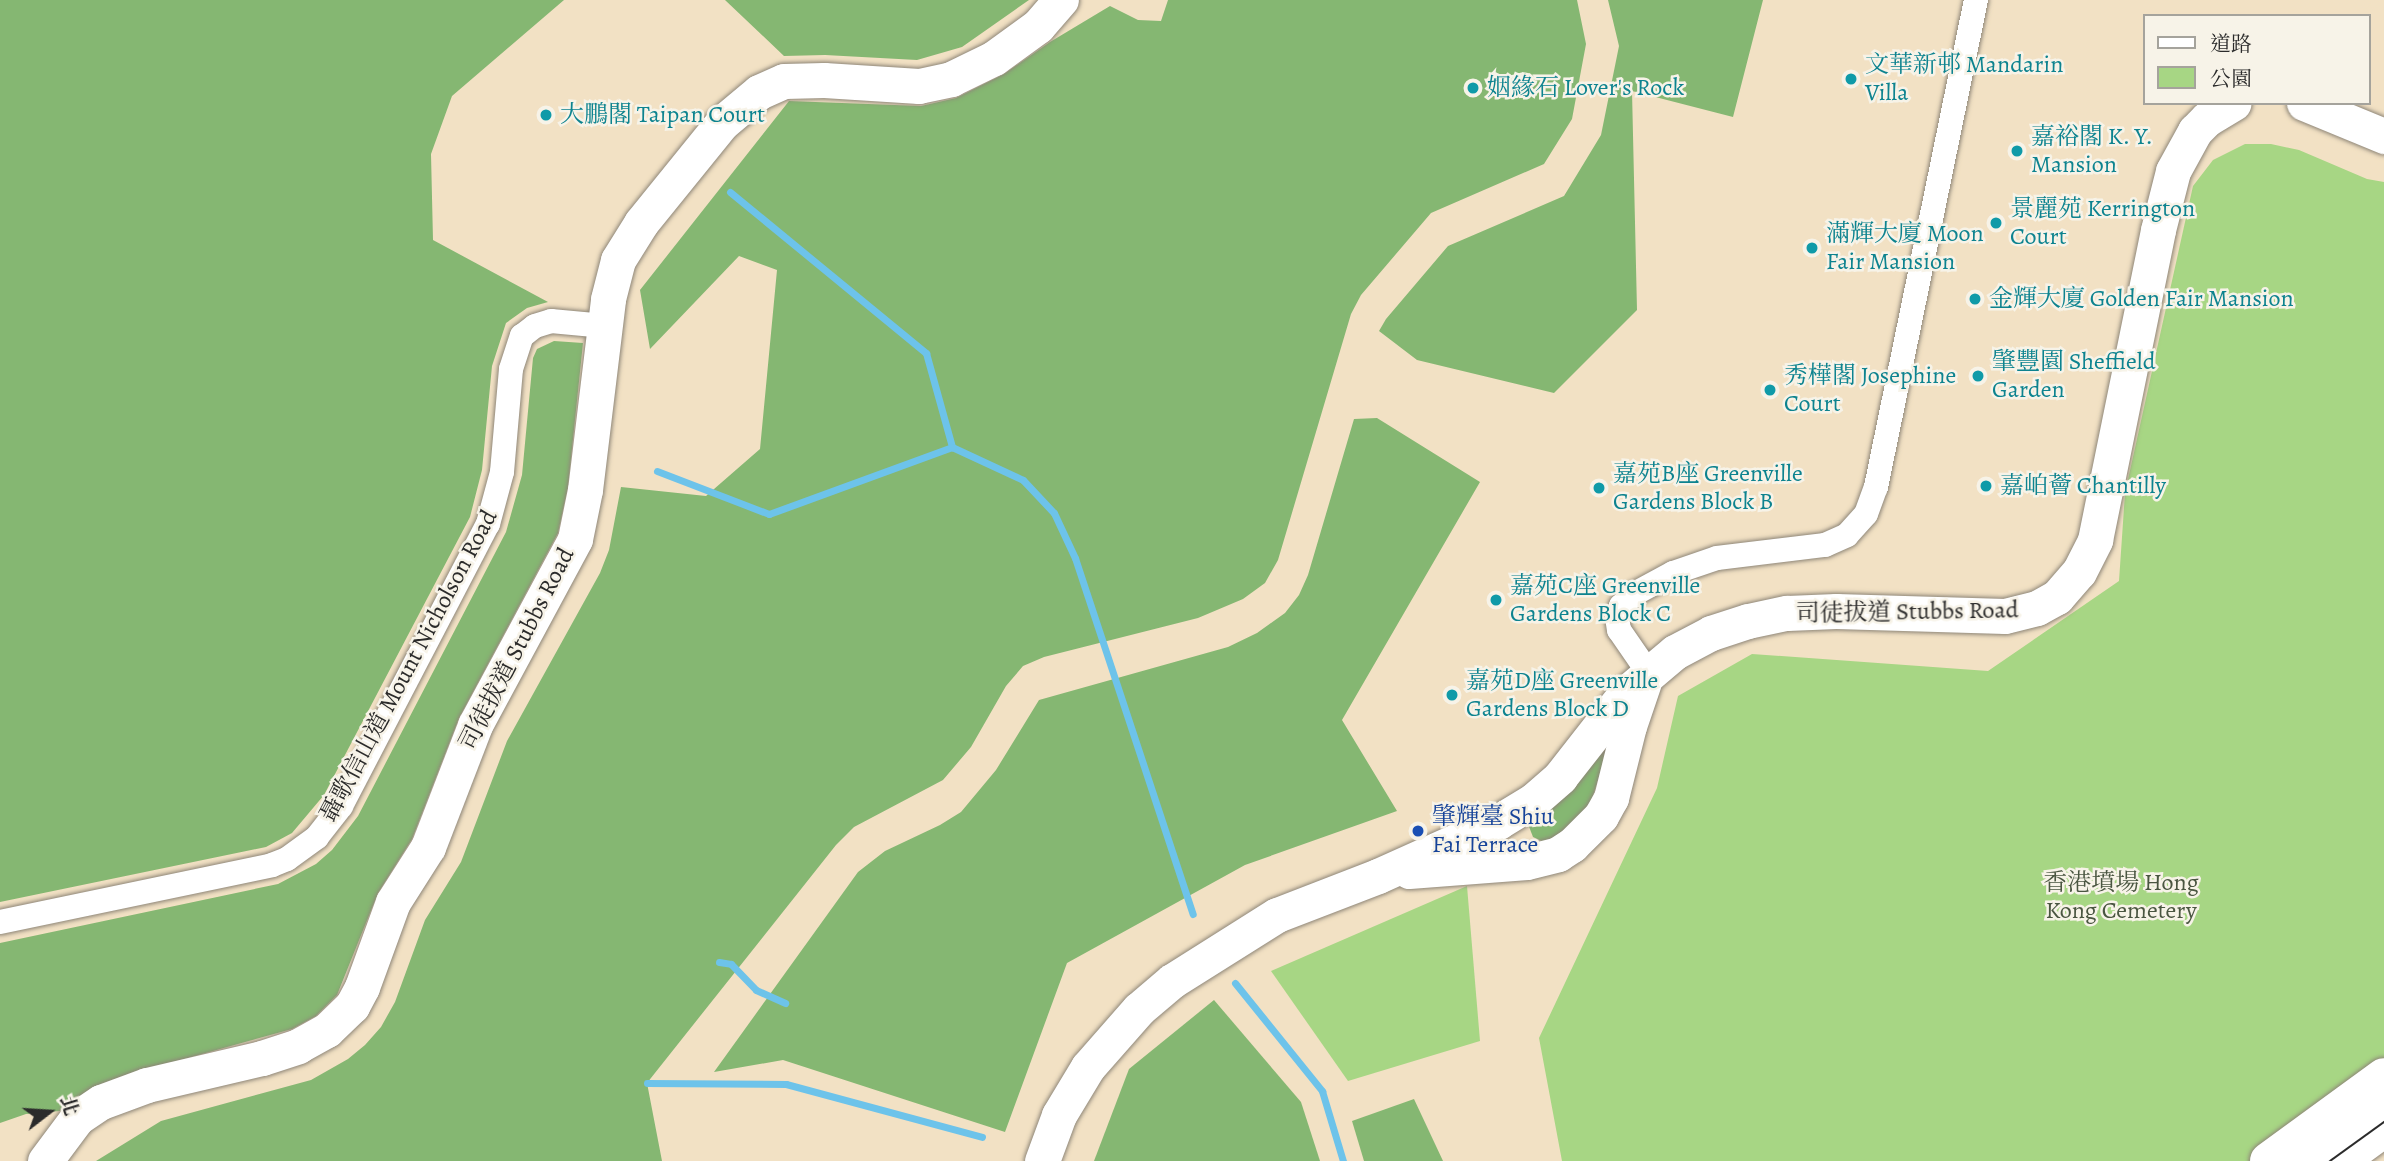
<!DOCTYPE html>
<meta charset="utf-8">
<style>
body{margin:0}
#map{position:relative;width:2384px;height:1161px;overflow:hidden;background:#f2e1c4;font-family:Alegreya,"Noto Serif TC",serif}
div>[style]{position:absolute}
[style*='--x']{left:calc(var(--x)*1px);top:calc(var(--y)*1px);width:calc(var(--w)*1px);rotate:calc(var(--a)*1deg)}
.green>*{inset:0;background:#a7d684}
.forest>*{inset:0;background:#85b772}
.stream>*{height:7px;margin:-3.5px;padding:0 3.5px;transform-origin:3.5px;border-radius:3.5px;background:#6dc3ea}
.roads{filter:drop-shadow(0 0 2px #8e8678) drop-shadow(0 0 2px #8e8678)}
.street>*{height:24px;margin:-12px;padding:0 12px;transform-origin:12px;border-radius:12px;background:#fff}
.secondary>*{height:35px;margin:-17.5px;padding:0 17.5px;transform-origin:17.5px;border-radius:17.5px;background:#fff}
.highway>*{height:38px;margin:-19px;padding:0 19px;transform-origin:19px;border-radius:19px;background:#fff}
.tram>*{height:2px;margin:-1px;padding:0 1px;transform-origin:1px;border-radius:1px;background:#2b2b2b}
.dots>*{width:19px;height:19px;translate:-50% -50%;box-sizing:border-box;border:4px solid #f7f3e8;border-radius:50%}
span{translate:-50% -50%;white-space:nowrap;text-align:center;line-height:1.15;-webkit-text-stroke:5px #f7f3e8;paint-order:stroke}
.culture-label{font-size:24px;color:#0d838f}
.left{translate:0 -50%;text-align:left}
.street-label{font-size:24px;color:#2b2b2b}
.transit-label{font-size:24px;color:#164399}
.park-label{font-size:24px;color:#4a5641}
.legend{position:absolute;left:2143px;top:14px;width:228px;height:91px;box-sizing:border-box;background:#f7f3e8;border:2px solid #a5a39c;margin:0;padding:9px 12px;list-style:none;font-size:21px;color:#2b2b2b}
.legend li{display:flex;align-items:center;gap:14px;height:35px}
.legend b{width:35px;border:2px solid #a5a39c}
.north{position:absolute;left:14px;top:1077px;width:70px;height:70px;-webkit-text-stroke:5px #f7f3e8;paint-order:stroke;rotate:73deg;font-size:19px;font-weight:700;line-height:28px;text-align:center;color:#2b2b2b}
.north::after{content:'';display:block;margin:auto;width:24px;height:32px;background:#2b2b2b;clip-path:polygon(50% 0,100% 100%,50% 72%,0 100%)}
</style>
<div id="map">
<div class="green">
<i style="clip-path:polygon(2245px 144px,2271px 144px,2299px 150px,2367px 179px,2384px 182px,2384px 1069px,2261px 1161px,1562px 1161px,1539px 1038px,1657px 788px,1678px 696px,1752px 654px,1988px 671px,2119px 581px,2125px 493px,2193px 186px,2213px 160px)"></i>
<i style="clip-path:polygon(1467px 886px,1480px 1041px,1348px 1081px,1271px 971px)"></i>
</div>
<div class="forest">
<i style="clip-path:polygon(0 0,564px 0,452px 96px,431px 154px,433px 240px,548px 302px,527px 308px,506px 323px,492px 366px,482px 470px,470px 517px,324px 795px,292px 833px,266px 847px,0 902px)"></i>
<i style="clip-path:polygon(725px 0,1029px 0,962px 47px,917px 60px,825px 55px,784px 56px)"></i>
<i style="clip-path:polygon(1168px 0,1577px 0,1586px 44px,1572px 119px,1544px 164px,1431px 213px,1361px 295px,1351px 314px,1278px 560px,1265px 583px,1243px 599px,1198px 618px,1044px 657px,1023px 666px,1006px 686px,971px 747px,943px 780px,854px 827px,836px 845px,647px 1083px,662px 1161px,96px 1161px,161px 1121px,311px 1080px,348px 1059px,365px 1045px,381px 1027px,395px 1002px,425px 920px,461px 862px,507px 741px,600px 573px,609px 550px,621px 487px,706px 496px,760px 449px,777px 270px,739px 256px,650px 349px,640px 290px,789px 101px,921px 106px,956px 98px,1004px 74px,1050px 42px,1110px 6px,1138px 20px,1161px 21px)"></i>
<i style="clip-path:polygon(1608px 0,1763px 0,1733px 117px,1632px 91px,1637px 310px,1554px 393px,1417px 360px,1379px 331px,1386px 319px,1448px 246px,1564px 196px,1601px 135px,1619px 46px)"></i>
<i style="clip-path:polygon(554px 341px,583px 343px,568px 487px,558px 533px,459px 718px,412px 839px,378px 893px,337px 995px,316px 1016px,292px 1029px,141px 1071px,71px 1110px,26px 1114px,0 1123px,0 943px,278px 884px,316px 864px,332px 850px,358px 816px,506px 532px,522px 475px,533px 358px,537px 349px)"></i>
<i style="clip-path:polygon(1377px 418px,1480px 482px,1342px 720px,1397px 811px,1245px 865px,1067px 963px,1005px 1132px,783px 1060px,714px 1072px,858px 872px,885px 851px,940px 825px,961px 812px,996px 770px,1039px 700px,1228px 647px,1257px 633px,1285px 613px,1299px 595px,1308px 575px,1354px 419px)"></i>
<i style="clip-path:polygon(1611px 740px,1591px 802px,1561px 837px,1544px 842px,1533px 837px,1528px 824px)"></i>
<i style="clip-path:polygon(1214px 1000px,1301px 1102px,1320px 1161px,1094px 1161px,1129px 1069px)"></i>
<i style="clip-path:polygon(1414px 1099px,1443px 1161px,1364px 1161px,1352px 1121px)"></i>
</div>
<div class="stream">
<i style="--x:730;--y:192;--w:254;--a:39.4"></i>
<i style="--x:926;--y:353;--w:98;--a:74.5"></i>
<i style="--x:952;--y:447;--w:78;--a:24.9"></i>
<i style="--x:1023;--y:480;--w:45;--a:46.8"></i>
<i style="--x:1054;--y:513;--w:50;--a:65"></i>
<i style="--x:1075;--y:558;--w:375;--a:71.7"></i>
<i style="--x:657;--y:471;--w:120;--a:21"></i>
<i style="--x:769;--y:514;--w:195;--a:-20.1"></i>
<i style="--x:719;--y:962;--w:12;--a:9"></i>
<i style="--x:731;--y:964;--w:36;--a:46"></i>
<i style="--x:756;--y:990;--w:32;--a:24"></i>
<i style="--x:1235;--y:983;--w:139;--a:51.1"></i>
<i style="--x:1322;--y:1091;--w:73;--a:73.3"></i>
<i style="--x:647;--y:1083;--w:139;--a:0.4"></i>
<i style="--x:786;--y:1084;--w:203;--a:15.1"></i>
</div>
<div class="roads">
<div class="street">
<i style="--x:1648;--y:672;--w:51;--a:-124.6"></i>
<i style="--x:1619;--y:630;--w:13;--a:-99"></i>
<i style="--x:1617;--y:617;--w:12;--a:-70"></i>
<i style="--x:1621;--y:606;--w:20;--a:-41"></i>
<i style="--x:1636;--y:593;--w:42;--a:-28.4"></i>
<i style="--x:1673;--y:573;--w:46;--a:-18.8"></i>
<i style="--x:1717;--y:558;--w:109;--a:-6.9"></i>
<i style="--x:1825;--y:545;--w:24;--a:-24"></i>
<i style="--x:1847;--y:535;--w:28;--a:-48"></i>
<i style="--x:1866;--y:514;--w:29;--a:-70"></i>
<i style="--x:1876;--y:487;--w:497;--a:-78.4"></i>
<i style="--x:0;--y:922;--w:278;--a:-11.8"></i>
<i style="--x:272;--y:865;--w:16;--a:-22"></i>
<i style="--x:287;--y:859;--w:37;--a:-36"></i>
<i style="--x:317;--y:837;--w:39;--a:-52"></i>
<i style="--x:341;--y:806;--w:318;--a:-62.5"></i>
<i style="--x:488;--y:524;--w:54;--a:-74.9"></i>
<i style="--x:502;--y:472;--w:103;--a:-85"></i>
<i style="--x:511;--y:369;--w:35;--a:-72"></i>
<i style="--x:522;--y:336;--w:16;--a:-38"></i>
<i style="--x:535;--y:326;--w:17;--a:-17"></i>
<i style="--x:551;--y:321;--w:54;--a:5.3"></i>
</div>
<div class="secondary">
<i style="--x:2304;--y:103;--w:87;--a:22.4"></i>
<i style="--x:1409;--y:871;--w:118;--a:-4.4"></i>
<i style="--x:1527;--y:862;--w:32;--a:-14"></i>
<i style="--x:1558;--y:854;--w:17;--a:-33"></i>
<i style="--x:1572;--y:845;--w:41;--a:-45"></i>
<i style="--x:1601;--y:816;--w:21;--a:-61"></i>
<i style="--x:1611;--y:798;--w:74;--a:-76"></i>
<i style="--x:1629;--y:726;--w:46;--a:-71.2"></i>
<i style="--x:45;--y:1161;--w:54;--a:-53.3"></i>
<i style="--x:77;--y:1118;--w:29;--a:-34"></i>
<i style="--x:101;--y:1102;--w:49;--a:-20.3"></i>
<i style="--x:147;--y:1085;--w:118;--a:-13.2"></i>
<i style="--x:262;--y:1058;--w:38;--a:-18"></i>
<i style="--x:298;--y:1046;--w:33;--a:-29"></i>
<i style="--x:327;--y:1030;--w:35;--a:-44"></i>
<i style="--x:352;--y:1006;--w:21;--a:-62"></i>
<i style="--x:362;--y:987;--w:90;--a:-70"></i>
<i style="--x:393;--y:902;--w:65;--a:-57.5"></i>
<i style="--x:428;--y:847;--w:131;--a:-68.9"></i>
<i style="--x:475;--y:725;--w:211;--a:-61.7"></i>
<i style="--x:575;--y:539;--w:50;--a:-78.5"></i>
<i style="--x:585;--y:490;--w:192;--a:-83.1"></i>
<i style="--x:608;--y:299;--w:40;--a:-75.6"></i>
<i style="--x:618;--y:260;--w:44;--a:-58.1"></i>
<i style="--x:641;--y:223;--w:129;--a:-51"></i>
<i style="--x:722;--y:123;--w:48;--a:-40"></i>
<i style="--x:759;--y:92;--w:27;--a:-24"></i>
<i style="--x:784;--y:81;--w:40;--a:-1.4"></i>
<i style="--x:824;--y:80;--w:95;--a:3.6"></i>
<i style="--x:919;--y:86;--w:33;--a:-12"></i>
<i style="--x:951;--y:79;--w:48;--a:-26"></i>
<i style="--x:994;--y:58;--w:54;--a:-36"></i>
<i style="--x:1038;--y:26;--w:35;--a:-49"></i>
<i style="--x:1042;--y:1161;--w:49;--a:-69.7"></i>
<i style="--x:1059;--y:1115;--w:56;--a:-58.9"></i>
<i style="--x:1088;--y:1067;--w:77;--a:-48.7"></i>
<i style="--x:1139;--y:1009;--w:43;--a:-40.3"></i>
<i style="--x:1172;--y:981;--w:124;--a:-32.2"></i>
<i style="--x:1277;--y:915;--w:108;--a:-21.1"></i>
<i style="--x:1378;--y:876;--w:132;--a:-24.2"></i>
<i style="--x:1498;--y:822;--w:42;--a:-31.4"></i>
<i style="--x:1534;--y:800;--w:35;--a:-41"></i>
<i style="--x:1560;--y:777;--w:105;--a:-51.9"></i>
<i style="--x:1625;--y:694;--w:65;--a:-40"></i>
<i style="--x:1675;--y:652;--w:41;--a:-27.8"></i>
<i style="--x:1711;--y:633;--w:39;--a:-18"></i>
<i style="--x:1748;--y:621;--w:40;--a:-12"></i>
<i style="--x:1787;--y:613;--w:49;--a:-2.3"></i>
<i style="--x:1836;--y:611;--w:169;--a:1.7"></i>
<i style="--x:2005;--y:616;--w:33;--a:-14"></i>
<i style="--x:2037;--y:608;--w:23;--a:-29"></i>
<i style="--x:2057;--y:597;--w:33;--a:-49"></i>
<i style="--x:2079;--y:572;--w:36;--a:-63"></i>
<i style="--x:2095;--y:540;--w:316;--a:-78.5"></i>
<i style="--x:2158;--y:230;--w:61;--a:-75.7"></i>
<i style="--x:2173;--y:171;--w:46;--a:-61.2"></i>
<i style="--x:2195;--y:131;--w:17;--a:-45"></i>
<i style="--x:2207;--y:119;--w:31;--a:-31"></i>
<i style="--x:2312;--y:1161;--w:91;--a:-37.4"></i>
</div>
<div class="highway">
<i style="--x:2269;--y:1161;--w:142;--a:-36.1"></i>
<i style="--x:2339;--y:1161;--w:56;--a:-36.3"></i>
</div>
</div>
<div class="tram">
<i style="--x:2330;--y:1161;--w:67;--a:-35.8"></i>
</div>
<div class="dots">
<i style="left:1851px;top:79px;background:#0f9aa8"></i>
<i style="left:1473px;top:88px;background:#0f9aa8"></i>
<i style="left:546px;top:115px;background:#0f9aa8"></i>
<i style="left:2017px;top:151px;background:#0f9aa8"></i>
<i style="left:1996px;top:223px;background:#0f9aa8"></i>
<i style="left:1812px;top:248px;background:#0f9aa8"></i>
<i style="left:1975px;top:299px;background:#0f9aa8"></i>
<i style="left:1978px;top:376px;background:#0f9aa8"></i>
<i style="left:1770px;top:390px;background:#0f9aa8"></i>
<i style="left:1986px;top:486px;background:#0f9aa8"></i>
<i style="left:1599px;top:488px;background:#0f9aa8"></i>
<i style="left:1496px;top:600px;background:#0f9aa8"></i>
<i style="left:1452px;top:695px;background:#0f9aa8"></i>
<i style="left:1418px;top:831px;background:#1a4fb4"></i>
</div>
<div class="culture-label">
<span class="left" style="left:1865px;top:79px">文華新邨 Mandarin<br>Villa</span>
<span class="left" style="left:1487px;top:88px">姻緣石 Lover's Rock</span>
<span class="left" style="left:560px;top:115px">大鵬閣 Taipan Court</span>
<span class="left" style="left:2031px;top:151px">嘉裕閣 K. Y.<br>Mansion</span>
<span class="left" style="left:2010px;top:223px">景麗苑 Kerrington<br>Court</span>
<span class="left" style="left:1826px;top:248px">滿輝大廈 Moon<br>Fair Mansion</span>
<span class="left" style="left:1989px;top:299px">金輝大廈 Golden Fair Mansion</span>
<span class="left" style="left:1992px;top:376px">肇豐園 Sheffield<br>Garden</span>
<span class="left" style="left:1784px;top:390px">秀樺閣 Josephine<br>Court</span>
<span class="left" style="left:1613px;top:488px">嘉苑B座 Greenville<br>Gardens Block B</span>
<span class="left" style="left:2000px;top:486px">嘉岶薈 Chantilly</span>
<span class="left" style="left:1510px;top:600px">嘉苑C座 Greenville<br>Gardens Block C</span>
<span class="left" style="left:1466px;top:695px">嘉苑D座 Greenville<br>Gardens Block D</span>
</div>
<div class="street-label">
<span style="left:1907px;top:612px;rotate:-1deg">司徒拔道 Stubbs Road</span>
<span style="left:517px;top:649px;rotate:-63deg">司徒拔道 Stubbs Road</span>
<span style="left:409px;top:666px;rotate:-62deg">聶歌信山道 Mount Nicholson Road</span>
</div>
<div class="transit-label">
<span class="left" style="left:1432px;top:831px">肇輝臺 Shiu<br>Fai Terrace</span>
</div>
<div class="park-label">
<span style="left:2121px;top:897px">香港墳場 Hong<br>Kong Cemetery</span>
</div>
<ul class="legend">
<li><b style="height:9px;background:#fff"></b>道路</li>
<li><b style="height:19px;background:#a7d684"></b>公園</li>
</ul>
<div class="north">北</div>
</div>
